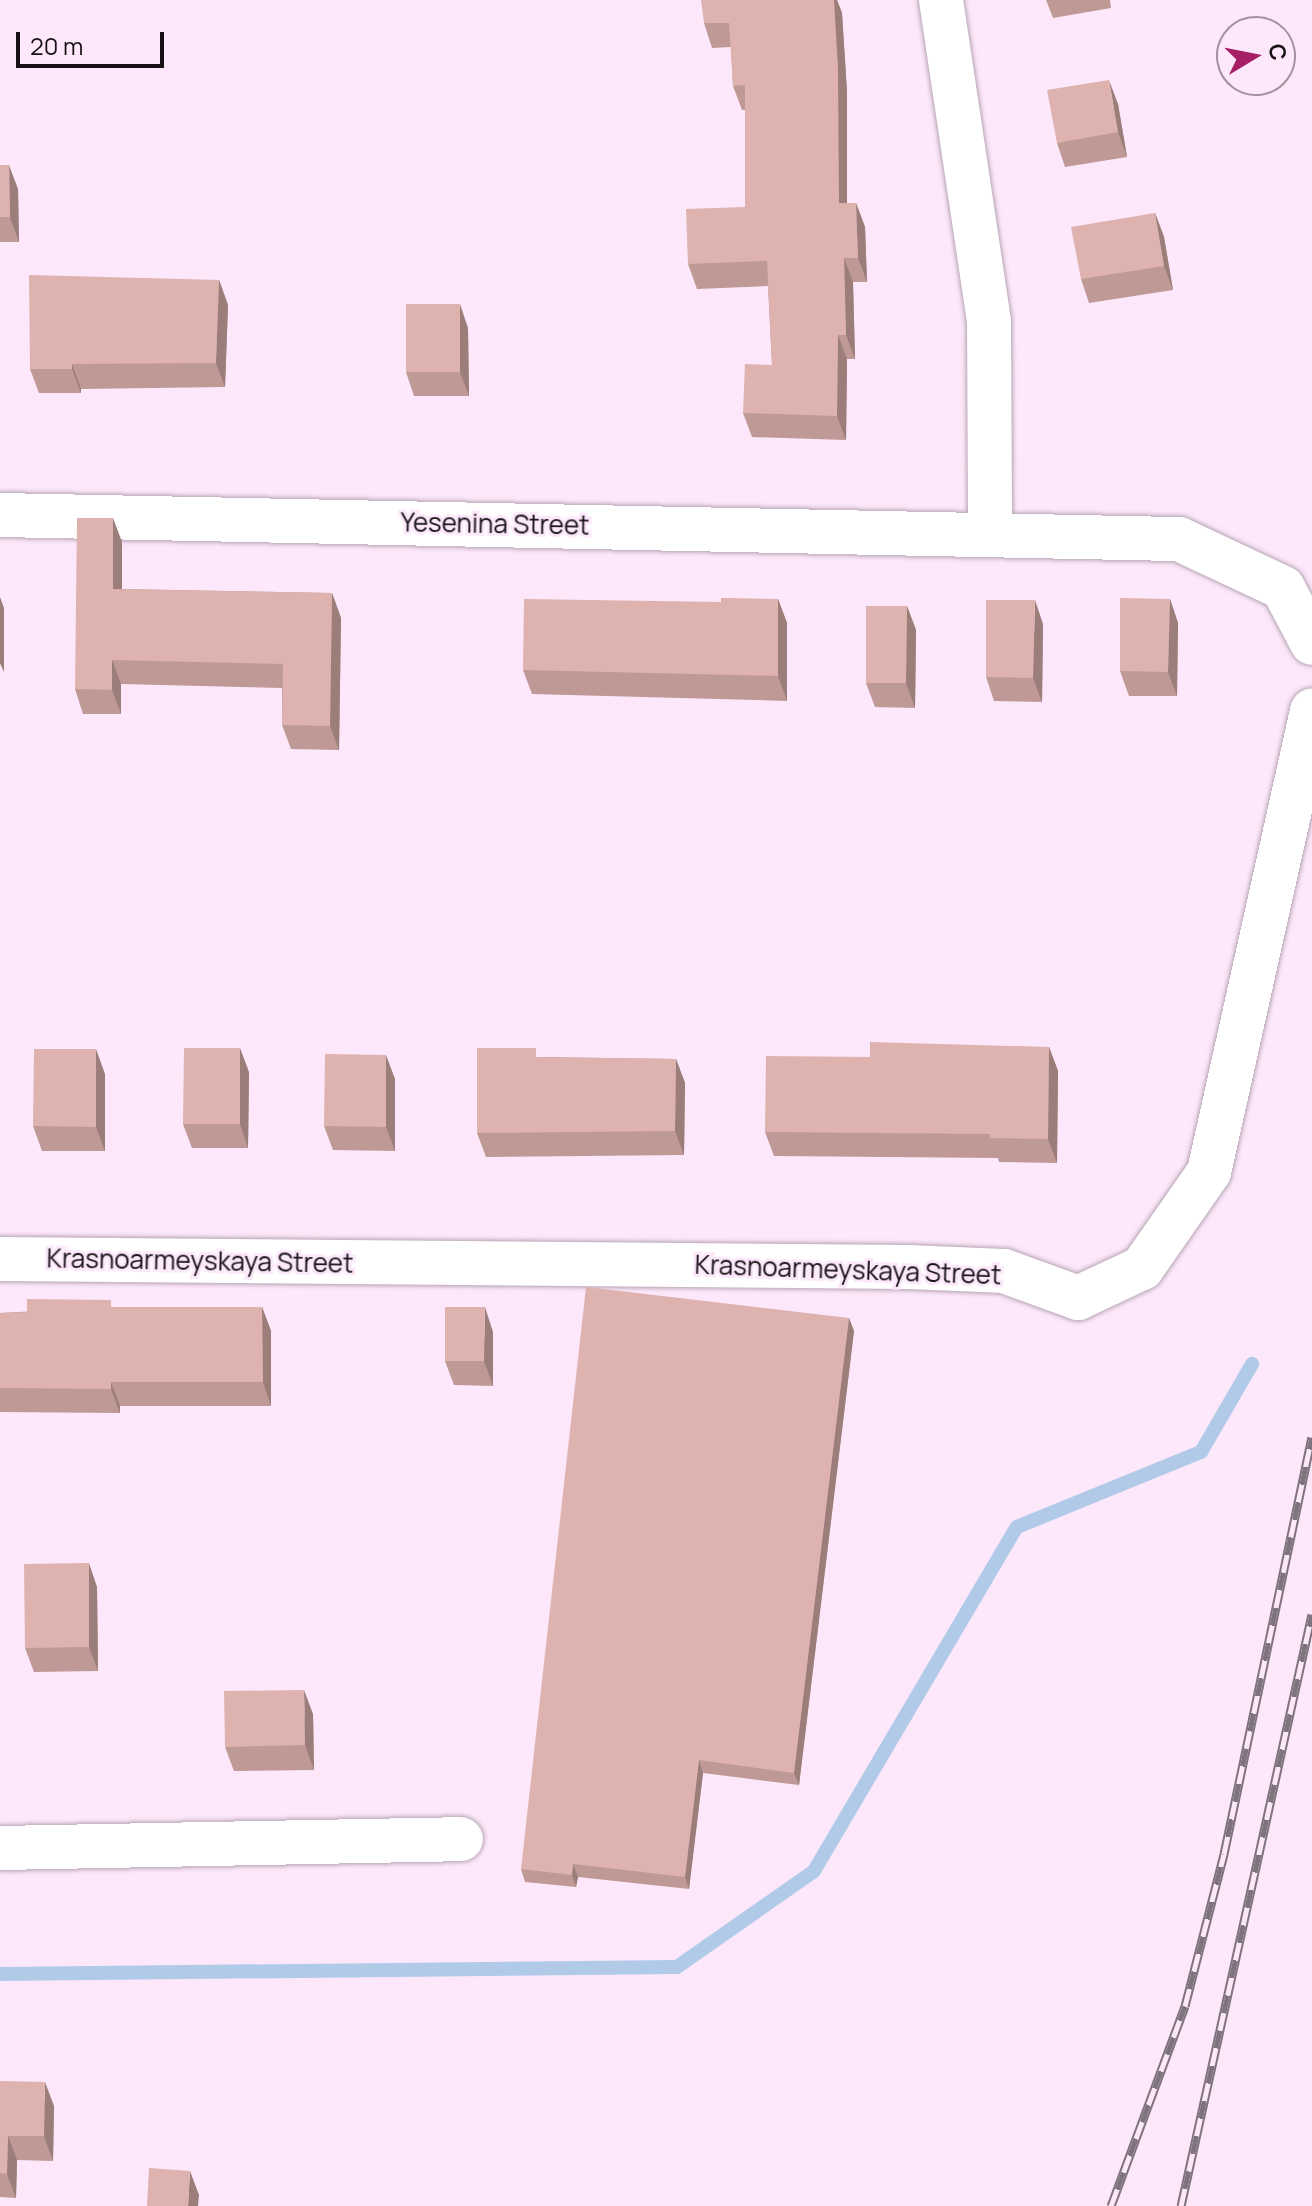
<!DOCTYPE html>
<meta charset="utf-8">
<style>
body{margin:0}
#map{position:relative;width:1312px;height:2206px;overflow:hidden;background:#fce8fa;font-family:Manrope,sans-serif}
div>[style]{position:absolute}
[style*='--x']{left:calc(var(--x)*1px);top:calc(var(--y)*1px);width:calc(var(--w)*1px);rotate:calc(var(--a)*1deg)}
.stream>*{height:14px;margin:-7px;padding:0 7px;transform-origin:7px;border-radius:7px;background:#b0cae8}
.roads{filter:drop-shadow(0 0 2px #b7a5b5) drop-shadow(0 0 2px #b7a5b5)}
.street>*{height:44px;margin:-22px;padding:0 22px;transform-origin:22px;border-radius:22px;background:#fff}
.rail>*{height:9px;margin-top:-4.5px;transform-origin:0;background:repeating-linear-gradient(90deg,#fce8fa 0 18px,#7f737e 0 36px);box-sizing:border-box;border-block:2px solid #7f737e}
.wall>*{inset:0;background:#be9996}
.shaded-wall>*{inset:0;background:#9b7d7a}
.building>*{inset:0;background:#ddb2af}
span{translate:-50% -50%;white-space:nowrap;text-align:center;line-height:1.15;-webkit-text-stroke:6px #fce8fa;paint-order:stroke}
.street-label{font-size:26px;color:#171116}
.north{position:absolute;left:1216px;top:16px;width:80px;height:80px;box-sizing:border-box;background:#fce8fa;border:2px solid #a0929f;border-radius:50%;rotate:80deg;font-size:22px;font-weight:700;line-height:32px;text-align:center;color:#171116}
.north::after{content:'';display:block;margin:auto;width:28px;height:36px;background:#a61e66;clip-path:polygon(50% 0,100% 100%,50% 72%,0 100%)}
.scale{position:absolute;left:16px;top:32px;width:148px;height:36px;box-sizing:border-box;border:4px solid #171116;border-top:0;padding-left:10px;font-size:24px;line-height:28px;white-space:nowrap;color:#171116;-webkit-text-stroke:6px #fce8fa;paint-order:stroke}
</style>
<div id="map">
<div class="stream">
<i style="--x:0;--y:1974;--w:677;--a:-0.59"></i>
<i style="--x:677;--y:1967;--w:167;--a:-35"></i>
<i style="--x:814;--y:1871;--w:399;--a:-59.5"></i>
<i style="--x:1017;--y:1527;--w:199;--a:-22.2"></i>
<i style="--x:1201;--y:1452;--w:102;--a:-59.9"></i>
</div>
<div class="roads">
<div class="street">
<i style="--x:941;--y:0;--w:326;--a:81.5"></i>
<i style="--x:989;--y:322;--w:211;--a:89.7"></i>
<i style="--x:0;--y:515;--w:1179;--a:1.17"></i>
<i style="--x:1179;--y:539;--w:115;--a:25.2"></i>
<i style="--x:1283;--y:588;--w:62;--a:62.2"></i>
<i style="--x:0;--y:1259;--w:908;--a:0.5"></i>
<i style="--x:908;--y:1267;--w:96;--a:2.4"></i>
<i style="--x:1004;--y:1271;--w:79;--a:20"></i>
<i style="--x:1078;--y:1298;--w:71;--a:-25.1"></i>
<i style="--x:1142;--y:1268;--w:117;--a:-55.1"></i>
<i style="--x:1209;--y:1172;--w:473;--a:-77.4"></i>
<i style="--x:0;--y:1848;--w:461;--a:-1.1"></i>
</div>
</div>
<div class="rail">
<i style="--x:1111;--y:2206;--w:213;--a:-69.7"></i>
<i style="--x:1185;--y:2006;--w:157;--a:-75.6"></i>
<i style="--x:1224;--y:1854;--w:426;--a:-78.1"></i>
<i style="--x:1181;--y:2206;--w:606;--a:-77.52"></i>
</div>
<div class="wall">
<i style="clip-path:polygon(834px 0,837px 0,842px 13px,847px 92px,847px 203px,856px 203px,865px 227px,867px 282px,853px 282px,855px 359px,847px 359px,846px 440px,752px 437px,743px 413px,772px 365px,768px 286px,697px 289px,688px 264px,745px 207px,745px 110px,742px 110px,733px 86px,731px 47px,712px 48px,704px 23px)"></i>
<i style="clip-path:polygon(1046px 0,1110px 0,1111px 8px,1053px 18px)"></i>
<i style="clip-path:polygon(1118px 104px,1127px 157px,1065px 167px,1057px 143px)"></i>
<i style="clip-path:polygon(0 165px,18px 189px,19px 242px,0 242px)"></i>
<i style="clip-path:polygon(1155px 213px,1164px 237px,1173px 290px,1089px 303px,1081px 279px)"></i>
<i style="clip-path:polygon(219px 280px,228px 305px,225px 387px,81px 389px,81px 393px,39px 393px,30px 369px)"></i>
<i style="clip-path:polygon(468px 328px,469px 396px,414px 396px,406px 372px)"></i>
<i style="clip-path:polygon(122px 542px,122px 589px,332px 593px,341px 618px,339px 750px,291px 749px,282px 725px,282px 688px,121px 684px,121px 714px,83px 714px,75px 689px)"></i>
<i style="clip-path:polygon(778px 599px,787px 623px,787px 701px,532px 694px,523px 670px,721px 602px)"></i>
<i style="clip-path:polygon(1170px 599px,1178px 623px,1177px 696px,1129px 696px,1120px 671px)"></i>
<i style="clip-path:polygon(907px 606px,916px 630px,915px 708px,875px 707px,866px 683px)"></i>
<i style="clip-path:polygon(1043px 624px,1042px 702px,994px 701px,986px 677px)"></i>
<i style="clip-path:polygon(1049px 1047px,1058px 1071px,1057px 1163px,999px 1162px,998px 1158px,774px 1156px,765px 1132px,870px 1057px)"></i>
<i style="clip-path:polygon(539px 1057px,676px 1059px,685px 1083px,684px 1155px,486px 1157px,477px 1133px)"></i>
<i style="clip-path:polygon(249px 1072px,248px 1148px,192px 1148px,183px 1124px)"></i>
<i style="clip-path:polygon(105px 1074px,105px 1151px,42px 1151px,33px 1126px)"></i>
<i style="clip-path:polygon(395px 1079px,395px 1151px,333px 1150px,324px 1126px)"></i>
<i style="clip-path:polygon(114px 1307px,262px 1307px,271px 1331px,271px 1406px,120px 1406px,120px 1413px,0 1412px,0 1313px)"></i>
<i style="clip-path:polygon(849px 1318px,854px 1331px,799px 1785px,703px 1773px,689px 1889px,578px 1877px,576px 1887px,525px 1882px,521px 1869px)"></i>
<i style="clip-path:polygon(493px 1332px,493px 1386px,454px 1385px,445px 1361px)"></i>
<i style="clip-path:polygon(97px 1587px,98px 1671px,34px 1672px,25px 1648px)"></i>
<i style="clip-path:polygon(313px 1714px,314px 1770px,234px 1771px,225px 1747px)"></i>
<i style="clip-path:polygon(0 2081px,54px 2106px,53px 2161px,17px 2160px,16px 2198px,0 2197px)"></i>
</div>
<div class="shaded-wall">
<i style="clip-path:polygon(834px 0,837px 0,842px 13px,847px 92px,847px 228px,839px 203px)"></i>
<i style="clip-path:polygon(1109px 80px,1118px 104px,1127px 157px,1118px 132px)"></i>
<i style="clip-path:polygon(9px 165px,18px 189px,19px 242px,10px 217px)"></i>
<i style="clip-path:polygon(856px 203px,865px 227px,867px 282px,858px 258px)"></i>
<i style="clip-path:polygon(1155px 213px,1164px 237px,1173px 290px,1164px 266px)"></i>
<i style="clip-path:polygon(844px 258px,853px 282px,855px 359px,846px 335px)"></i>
<i style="clip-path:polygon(219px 280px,228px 305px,225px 387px,216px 363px)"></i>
<i style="clip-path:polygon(460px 304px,468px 328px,469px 396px,460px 372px)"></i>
<i style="clip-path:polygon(838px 335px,847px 359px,846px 440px,837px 416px)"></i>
<i style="clip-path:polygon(72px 364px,81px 389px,81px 393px,72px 369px)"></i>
<i style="clip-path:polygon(113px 518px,122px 542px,122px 613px,113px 589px)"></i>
<i style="clip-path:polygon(332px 593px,341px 618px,339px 750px,330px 726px)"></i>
<i style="clip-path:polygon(0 597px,4px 608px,4px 672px,0 663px)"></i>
<i style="clip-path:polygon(778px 599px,787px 623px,787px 701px,778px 676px)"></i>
<i style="clip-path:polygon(1170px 599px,1178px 623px,1177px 696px,1168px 672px)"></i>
<i style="clip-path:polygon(1035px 600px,1043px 624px,1042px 702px,1033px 678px)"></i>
<i style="clip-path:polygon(907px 606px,916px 630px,915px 708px,906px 683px)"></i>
<i style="clip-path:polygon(112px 660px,121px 684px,121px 714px,112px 690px)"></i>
<i style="clip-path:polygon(1049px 1047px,1058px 1071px,1057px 1163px,1048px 1139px)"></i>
<i style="clip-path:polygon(240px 1048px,249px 1072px,248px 1148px,240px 1124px)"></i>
<i style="clip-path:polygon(96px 1049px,105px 1074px,105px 1151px,96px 1127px)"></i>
<i style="clip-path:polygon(386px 1055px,395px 1079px,395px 1151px,386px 1127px)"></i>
<i style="clip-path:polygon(676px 1059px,685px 1083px,684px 1155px,675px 1131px)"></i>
<i style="clip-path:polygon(262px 1307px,271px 1331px,271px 1406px,263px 1382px)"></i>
<i style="clip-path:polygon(485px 1307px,493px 1332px,493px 1386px,484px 1361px)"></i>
<i style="clip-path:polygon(849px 1318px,854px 1331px,799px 1785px,794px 1773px)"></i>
<i style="clip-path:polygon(111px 1382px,120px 1406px,120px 1413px,111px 1389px)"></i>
<i style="clip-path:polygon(89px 1563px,97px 1587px,98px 1671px,89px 1647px)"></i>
<i style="clip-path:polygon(304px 1690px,313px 1714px,314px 1770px,305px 1745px)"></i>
<i style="clip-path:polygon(699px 1760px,703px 1773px,689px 1889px,685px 1877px)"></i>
<i style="clip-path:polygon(573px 1864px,578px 1877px,576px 1887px,572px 1875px)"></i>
<i style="clip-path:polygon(45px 2082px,54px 2106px,53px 2161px,44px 2136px)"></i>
<i style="clip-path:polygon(8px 2136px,17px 2160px,16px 2198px,7px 2174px)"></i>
<i style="clip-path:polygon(190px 2171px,199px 2195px,198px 2206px,188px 2206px)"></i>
</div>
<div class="building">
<i style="clip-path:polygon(701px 0,834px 0,838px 68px,839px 203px,856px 203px,858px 258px,844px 258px,846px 335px,838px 335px,837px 416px,743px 413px,745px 364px,772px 365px,767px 261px,688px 264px,686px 209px,745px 207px,745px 85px,733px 86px,729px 23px,704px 23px)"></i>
<i style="clip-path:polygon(1109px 80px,1118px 132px,1057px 143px,1047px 90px)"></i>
<i style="clip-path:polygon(0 165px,9px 165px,10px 217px,0 217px)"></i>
<i style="clip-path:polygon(1155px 213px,1164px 266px,1081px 279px,1071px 227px)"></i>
<i style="clip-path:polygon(29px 275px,219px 280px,216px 363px,72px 364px,72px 369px,30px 369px)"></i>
<i style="clip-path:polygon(406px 304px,460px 304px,460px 372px,406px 372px)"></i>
<i style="clip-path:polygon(77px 518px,113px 518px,113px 589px,332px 593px,330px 726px,282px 725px,283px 664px,112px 660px,112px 690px,75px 689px)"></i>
<i style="clip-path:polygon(721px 598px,778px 599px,778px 676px,523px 670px,524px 599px,721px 602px)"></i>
<i style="clip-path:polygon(1120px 598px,1170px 599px,1168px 672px,1120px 671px)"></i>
<i style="clip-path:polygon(986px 600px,1035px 600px,1033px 678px,986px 677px)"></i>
<i style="clip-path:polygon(866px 606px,907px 606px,906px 683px,866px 683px)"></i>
<i style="clip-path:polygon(870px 1042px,1049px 1047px,1048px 1139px,990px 1138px,990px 1134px,765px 1132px,766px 1056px,870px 1057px)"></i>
<i style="clip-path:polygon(184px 1048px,240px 1048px,240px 1124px,183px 1124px)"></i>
<i style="clip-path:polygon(477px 1048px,536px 1048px,536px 1057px,676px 1059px,675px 1131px,477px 1133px)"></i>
<i style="clip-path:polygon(34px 1049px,96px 1049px,96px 1127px,33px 1126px)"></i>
<i style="clip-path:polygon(325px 1054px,386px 1055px,386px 1127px,324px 1126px)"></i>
<i style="clip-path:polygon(586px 1287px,849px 1318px,794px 1773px,699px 1760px,685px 1877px,573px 1864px,572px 1875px,521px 1869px)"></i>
<i style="clip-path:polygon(27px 1299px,111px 1300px,111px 1307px,262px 1307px,263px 1382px,111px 1382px,111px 1389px,0 1388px,0 1313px,27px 1312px)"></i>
<i style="clip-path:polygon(445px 1307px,485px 1307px,484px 1361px,445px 1361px)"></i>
<i style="clip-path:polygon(89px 1563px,89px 1647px,25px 1648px,24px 1564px)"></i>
<i style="clip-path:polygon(304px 1690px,305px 1745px,225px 1747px,224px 1691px)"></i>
<i style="clip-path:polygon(0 2081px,45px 2082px,44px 2136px,8px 2136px,7px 2174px,0 2173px)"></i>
<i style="clip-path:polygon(149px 2168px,190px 2171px,188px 2206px,147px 2206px)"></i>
</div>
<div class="street-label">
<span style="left:495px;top:524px;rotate:1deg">Yesenina Street</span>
<span style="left:200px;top:1261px;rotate:1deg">Krasnoarmeyskaya Street</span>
<span style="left:848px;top:1270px;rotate:2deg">Krasnoarmeyskaya Street</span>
</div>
<div class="north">С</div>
<div class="scale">20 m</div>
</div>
